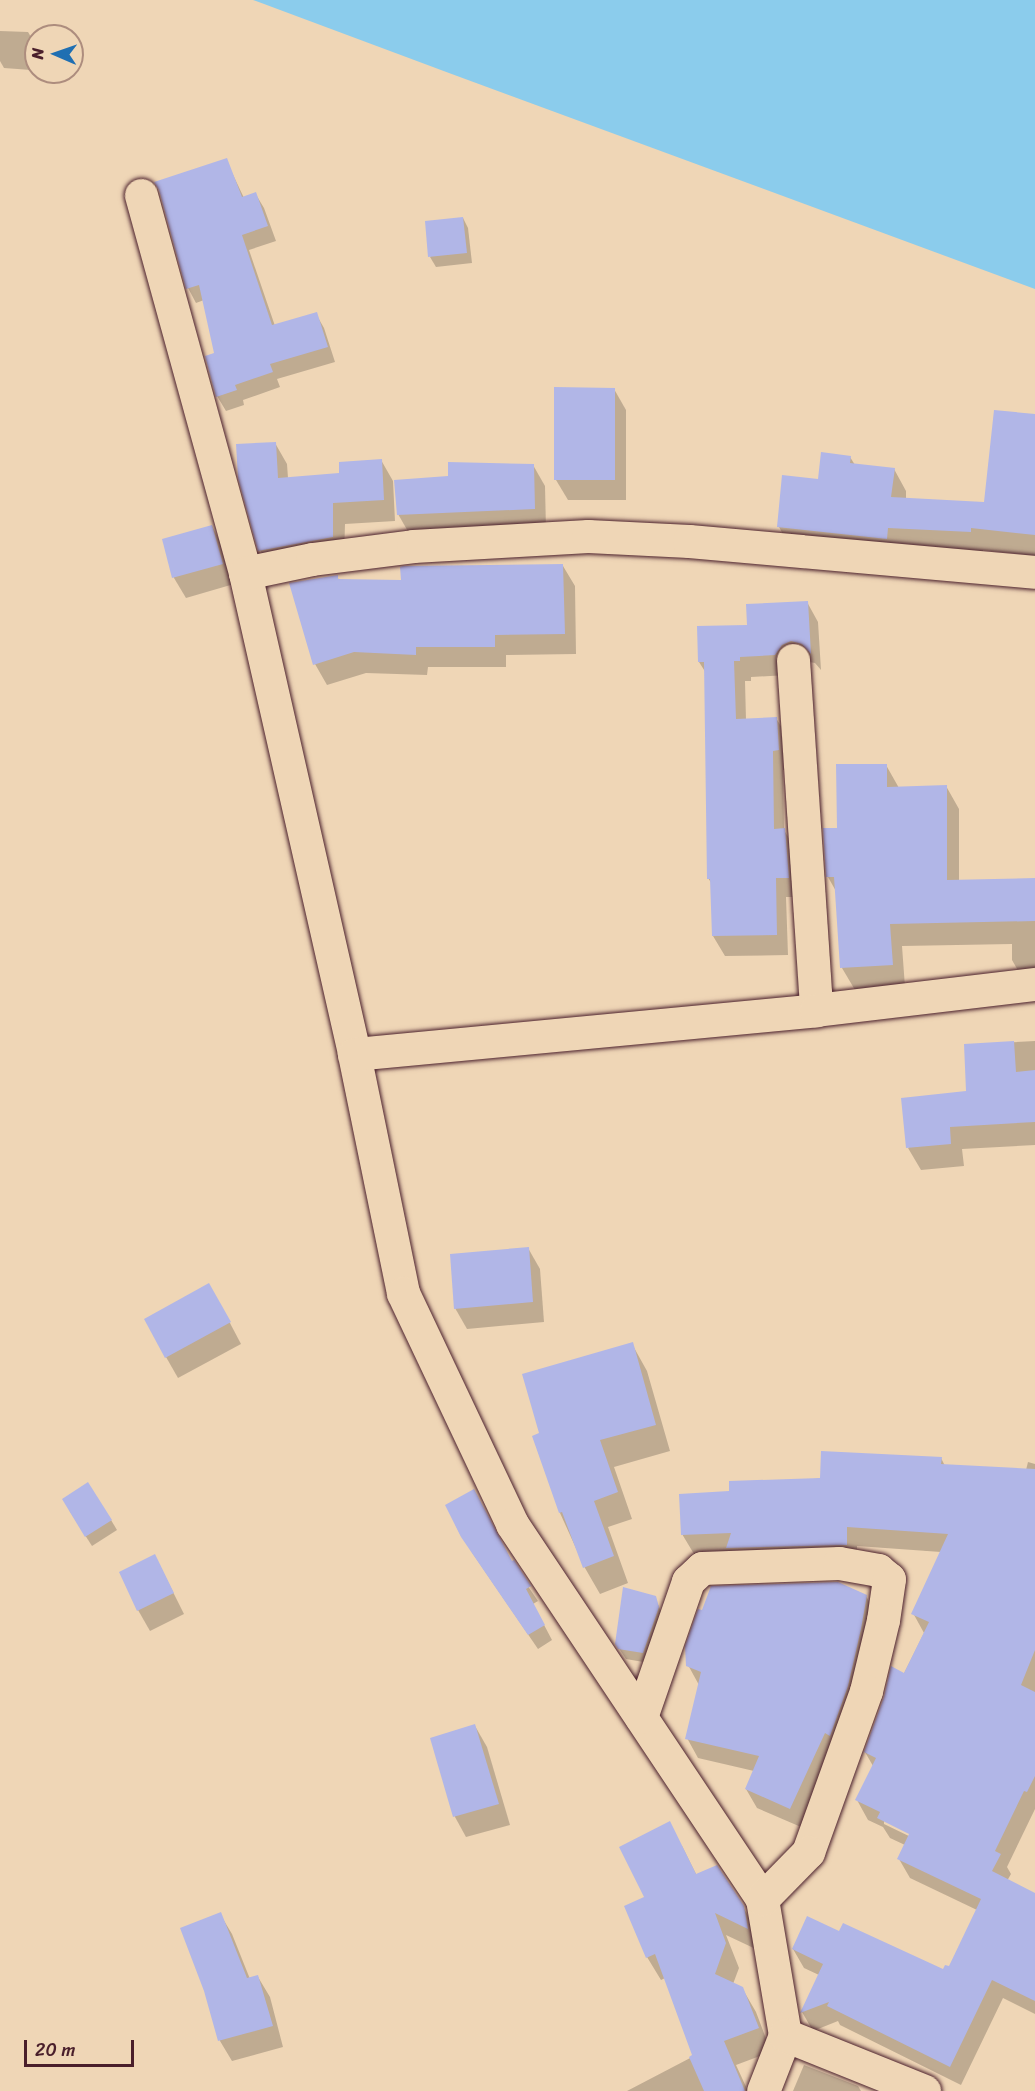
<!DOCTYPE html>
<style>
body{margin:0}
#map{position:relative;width:1035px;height:2091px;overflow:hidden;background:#efd6b6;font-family:Sriracha,sans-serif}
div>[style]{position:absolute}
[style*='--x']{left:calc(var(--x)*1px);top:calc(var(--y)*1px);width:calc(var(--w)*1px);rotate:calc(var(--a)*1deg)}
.water>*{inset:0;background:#8bccec}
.shadow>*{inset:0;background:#0003}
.building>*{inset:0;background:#b1b6e7}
.roads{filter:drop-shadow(0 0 2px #4a1f2b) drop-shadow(0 0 2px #4a1f2b)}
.minor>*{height:33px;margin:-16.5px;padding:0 16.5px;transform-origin:16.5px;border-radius:16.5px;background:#efd6b6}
span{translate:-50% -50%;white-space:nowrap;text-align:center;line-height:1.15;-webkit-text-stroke:6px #efd6b6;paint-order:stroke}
.north{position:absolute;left:24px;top:24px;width:60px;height:60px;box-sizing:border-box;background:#efd6b6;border:2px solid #ad8d7e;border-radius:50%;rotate:272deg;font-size:16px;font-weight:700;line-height:24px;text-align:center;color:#4a1f2b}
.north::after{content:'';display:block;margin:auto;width:21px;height:27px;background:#1f6fb2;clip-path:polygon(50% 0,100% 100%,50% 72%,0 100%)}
.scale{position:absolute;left:24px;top:2040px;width:110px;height:27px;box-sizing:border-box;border:3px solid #4a1f2b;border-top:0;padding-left:8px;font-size:18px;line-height:21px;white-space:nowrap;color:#4a1f2b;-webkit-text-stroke:4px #efd6b6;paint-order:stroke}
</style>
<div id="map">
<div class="water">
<i style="clip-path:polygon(253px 0,1035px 0,1035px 289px,449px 73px)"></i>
</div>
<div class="shadow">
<i style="clip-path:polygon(0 31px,28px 32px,34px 42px,31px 70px,4px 68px,0 61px)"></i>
<i style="clip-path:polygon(226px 160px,244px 198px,255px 193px,264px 208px,276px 241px,249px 250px,275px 326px,316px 314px,324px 328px,335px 362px,277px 379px,280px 387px,243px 400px,244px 405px,226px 411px,217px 396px,215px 354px,204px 300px,196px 303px,188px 288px)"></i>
<i style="clip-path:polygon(463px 218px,468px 228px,472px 263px,436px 267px,430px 257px)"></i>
<i style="clip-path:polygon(614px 389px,626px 410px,626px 500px,568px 500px,556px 480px)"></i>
<i style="clip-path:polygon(1035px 415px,1035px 556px,983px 550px,983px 554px,791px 549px,779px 527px,819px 480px,850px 457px,855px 465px,894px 469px,906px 491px,906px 499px,985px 503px)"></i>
<i style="clip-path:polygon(275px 443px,287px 464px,288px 478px,341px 475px,381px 460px,393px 481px,395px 521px,345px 524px,344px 558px,272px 571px,260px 550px)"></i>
<i style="clip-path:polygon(533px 465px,545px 486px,546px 529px,410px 535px,398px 514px,450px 478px)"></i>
<i style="clip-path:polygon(212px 526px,223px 547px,234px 584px,186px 598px,174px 578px,163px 540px)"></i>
<i style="clip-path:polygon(563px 566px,575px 586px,576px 654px,506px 655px,506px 667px,428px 667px,427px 675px,366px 673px,327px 685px,315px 664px,337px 576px,339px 580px,402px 582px)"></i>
<i style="clip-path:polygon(807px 602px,818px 622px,821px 670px,815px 663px,803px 661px,787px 675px,751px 677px,751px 681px,745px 681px,746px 720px,776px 718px,788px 738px,790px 770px,783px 770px,784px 830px,796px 850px,799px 897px,786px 897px,788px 955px,725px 956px,713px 936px,712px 884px,708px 878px,706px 673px,699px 662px,749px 626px)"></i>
<i style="clip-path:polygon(886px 765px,899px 788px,946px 786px,959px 809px,959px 881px,1035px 880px,1035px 983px,1025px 983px,1012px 960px,1012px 944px,902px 946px,905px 987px,855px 990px,842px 968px,837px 893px,828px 877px,838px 829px)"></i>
<i style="clip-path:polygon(1035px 1041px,1035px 1145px,962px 1149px,964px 1166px,921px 1170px,908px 1148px,968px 1092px,965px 1045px)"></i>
<i style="clip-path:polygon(528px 1248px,540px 1269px,544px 1322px,467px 1329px,455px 1308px)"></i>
<i style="clip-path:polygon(221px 1306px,241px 1344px,178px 1378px,166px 1357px)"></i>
<i style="clip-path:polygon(632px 1344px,647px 1371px,670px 1451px,614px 1467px,632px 1519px,608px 1527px,628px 1583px,600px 1594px,585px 1568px,560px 1513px,533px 1437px,541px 1434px)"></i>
<i style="clip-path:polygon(evenodd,941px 1458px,945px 1466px,1026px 1470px,1028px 1462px,1035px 1464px,1035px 1809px,1007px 1867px,1011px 1874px,1007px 1881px,1035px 1894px,1035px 2014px,1003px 1998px,961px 2085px,840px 2025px,838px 2021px,813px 2031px,802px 2012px,819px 1975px,804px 1968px,793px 1949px,839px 1933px,944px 1971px,949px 1968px,977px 1910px,910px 1878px,899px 1859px,905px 1845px,890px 1838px,883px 1827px,868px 1820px,857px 1800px,873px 1766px,865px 1752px,924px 1633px,913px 1613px,941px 1552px,857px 1546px,857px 1564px,730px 1552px,694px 1554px,682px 1534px,731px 1493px,941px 1458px,884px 1820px,917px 1836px,915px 1839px,884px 1824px,884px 1820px)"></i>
<i style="clip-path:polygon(69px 1510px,111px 1520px,117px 1530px,92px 1546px)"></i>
<i style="clip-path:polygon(471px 1551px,512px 1563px,538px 1601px,533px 1604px,552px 1640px,538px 1649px)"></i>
<i style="clip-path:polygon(155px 1556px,184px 1614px,150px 1631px,138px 1610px)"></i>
<i style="clip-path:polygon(866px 1596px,877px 1616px,801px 1827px,757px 1808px,746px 1789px,754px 1771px,698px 1758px,687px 1738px,699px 1685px,688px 1665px)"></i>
<i style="clip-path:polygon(655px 1598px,664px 1618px,649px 1663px,626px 1659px,616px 1644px)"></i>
<i style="clip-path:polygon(475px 1726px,487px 1747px,510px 1825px,466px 1837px,455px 1817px,432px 1739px)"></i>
<i style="clip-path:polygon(682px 1846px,697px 1876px,743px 1907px,757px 1931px,760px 1951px,726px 1935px,739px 1968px,733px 1984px,742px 1988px,756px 2012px,771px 2052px,736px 2065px,748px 2091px,627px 2091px,694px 2056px,665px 1978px,661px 1980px,647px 1957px,646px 1898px)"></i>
<i style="clip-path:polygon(220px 1914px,232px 1934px,250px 1979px,258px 1977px,270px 1997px,283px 2047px,232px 2061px,220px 2041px,205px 1990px)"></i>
<i style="clip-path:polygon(804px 2065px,858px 2086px,861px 2091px,793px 2091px)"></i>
</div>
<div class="building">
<i style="clip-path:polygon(227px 158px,242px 197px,256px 192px,268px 226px,242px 235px,272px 325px,317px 312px,328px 347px,270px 364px,273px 372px,235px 385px,237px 390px,216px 397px,205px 356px,214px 353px,199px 285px,186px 289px,159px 190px,154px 182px)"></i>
<i style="clip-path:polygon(463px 217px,467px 253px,428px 257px,425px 221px)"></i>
<i style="clip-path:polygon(554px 387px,615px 388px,615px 480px,554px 480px)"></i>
<i style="clip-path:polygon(994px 410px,1035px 414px,1035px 535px,971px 528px,971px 532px,888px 528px,887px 539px,777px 527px,782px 475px,818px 479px,821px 452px,851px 456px,850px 463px,895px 468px,891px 497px,984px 502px)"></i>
<i style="clip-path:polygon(276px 442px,278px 478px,339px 473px,339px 462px,382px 459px,384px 500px,333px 503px,333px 537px,258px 551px,238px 478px,236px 444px)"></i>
<i style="clip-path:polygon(448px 462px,534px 464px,535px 509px,397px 515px,394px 480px,448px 476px)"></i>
<i style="clip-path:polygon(212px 525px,223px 564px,172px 578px,162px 539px)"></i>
<i style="clip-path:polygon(563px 564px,565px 634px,495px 635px,495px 647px,416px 647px,416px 655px,354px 652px,313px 665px,289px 583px,338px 575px,338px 579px,401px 580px,400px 567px,403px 566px)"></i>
<i style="clip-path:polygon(808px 601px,811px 654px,802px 644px,791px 641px,782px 645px,775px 655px,740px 657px,740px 661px,734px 661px,736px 719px,777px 717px,779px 750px,773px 751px,774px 829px,785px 828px,789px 878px,776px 878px,777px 935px,712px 936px,710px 879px,707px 879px,704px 662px,698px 662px,697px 626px,747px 625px,746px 604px)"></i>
<i style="clip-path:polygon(836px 764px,887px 764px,887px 787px,947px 785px,947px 880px,1035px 878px,1035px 921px,890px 924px,893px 965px,840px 968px,834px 877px,826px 877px,823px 828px,837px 828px)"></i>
<i style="clip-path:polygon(1014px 1041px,1016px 1072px,1035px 1070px,1035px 1122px,950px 1127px,951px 1144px,906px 1148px,901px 1098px,966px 1091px,964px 1044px)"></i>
<i style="clip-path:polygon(529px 1247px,533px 1302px,454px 1309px,450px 1254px)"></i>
<i style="clip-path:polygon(209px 1283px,231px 1322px,165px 1358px,144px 1319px)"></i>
<i style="clip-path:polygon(633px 1342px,656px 1425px,600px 1440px,618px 1492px,594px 1501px,614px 1556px,583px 1568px,562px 1512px,559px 1513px,532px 1436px,539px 1433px,522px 1374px)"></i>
<i style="clip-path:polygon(821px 1451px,942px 1457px,941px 1464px,1035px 1469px,1035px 1650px,1021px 1685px,1035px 1692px,1035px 1776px,1027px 1792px,1024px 1791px,995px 1851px,1001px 1854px,992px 1871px,1035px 1893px,1035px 2001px,992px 1980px,950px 2067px,827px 2006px,829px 2002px,800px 2013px,823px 1964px,792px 1949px,807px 1916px,839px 1931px,843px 1923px,943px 1969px,945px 1965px,949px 1966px,981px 1899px,897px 1859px,909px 1834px,877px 1818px,880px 1812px,855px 1800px,876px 1758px,864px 1752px,884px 1697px,891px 1666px,904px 1673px,929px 1622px,911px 1614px,948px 1534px,847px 1527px,847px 1545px,726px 1548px,731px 1533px,681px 1535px,679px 1494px,729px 1491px,729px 1481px,820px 1478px)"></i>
<i style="clip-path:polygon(88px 1482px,112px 1520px,85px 1537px,62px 1499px)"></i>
<i style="clip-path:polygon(474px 1489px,512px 1561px,514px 1560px,531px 1586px,526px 1589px,545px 1625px,528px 1635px,461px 1537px,445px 1505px)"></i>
<i style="clip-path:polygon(155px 1554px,174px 1593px,137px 1611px,119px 1572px)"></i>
<i style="clip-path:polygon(838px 1582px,867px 1595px,861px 1629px,848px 1686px,830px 1736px,825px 1733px,790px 1809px,745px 1789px,759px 1756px,685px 1739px,701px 1672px,686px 1666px,685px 1646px,698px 1609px,702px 1610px,711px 1586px)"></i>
<i style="clip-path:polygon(623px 1587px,656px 1596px,659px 1607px,643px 1653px,618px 1649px,615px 1644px)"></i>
<i style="clip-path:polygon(475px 1724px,499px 1804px,453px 1817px,430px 1738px)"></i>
<i style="clip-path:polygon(670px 1821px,696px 1874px,717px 1865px,744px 1906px,748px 1929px,715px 1913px,726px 1943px,715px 1974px,743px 1987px,759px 2028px,724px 2041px,745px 2091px,704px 2091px,689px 2057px,692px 2055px,655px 1954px,646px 1958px,624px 1906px,644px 1897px,619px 1847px)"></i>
<i style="clip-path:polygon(221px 1912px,247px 1978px,258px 1975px,273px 2026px,218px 2041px,204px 1991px,180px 1928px)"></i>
</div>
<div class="roads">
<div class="minor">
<i style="--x:141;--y:195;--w:392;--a:74.6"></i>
<i style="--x:245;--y:573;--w:493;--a:77.2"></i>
<i style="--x:354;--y:1054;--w:244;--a:78.4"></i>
<i style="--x:403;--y:1293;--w:255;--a:64.7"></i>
<i style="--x:512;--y:1524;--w:451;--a:56.3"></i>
<i style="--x:762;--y:1899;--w:138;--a:80.4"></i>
<i style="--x:785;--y:2035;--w:60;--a:111.4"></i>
<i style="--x:245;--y:573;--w:68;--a:-11.8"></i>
<i style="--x:312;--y:559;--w:102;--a:-7.3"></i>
<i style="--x:413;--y:546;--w:175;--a:-3.3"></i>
<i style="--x:588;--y:536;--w:101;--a:2.8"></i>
<i style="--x:689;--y:541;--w:347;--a:5.1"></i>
<i style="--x:793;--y:660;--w:351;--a:86.2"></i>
<i style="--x:354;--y:1054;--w:464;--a:-5.4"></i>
<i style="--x:816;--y:1010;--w:221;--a:-6.8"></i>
<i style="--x:641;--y:1717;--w:144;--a:-70.9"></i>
<i style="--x:688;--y:1581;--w:19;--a:-43"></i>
<i style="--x:702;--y:1568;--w:137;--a:-2.1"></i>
<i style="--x:839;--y:1563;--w:40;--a:10"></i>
<i style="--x:878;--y:1570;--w:14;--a:39"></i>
<i style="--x:889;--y:1579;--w:41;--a:98.3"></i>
<i style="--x:883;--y:1620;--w:73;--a:103.5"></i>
<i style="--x:866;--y:1691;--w:171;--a:109.8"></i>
<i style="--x:808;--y:1852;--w:66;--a:134.4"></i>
<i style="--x:785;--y:2035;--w:150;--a:21.9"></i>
</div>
</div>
<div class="north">N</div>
<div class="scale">20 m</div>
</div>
